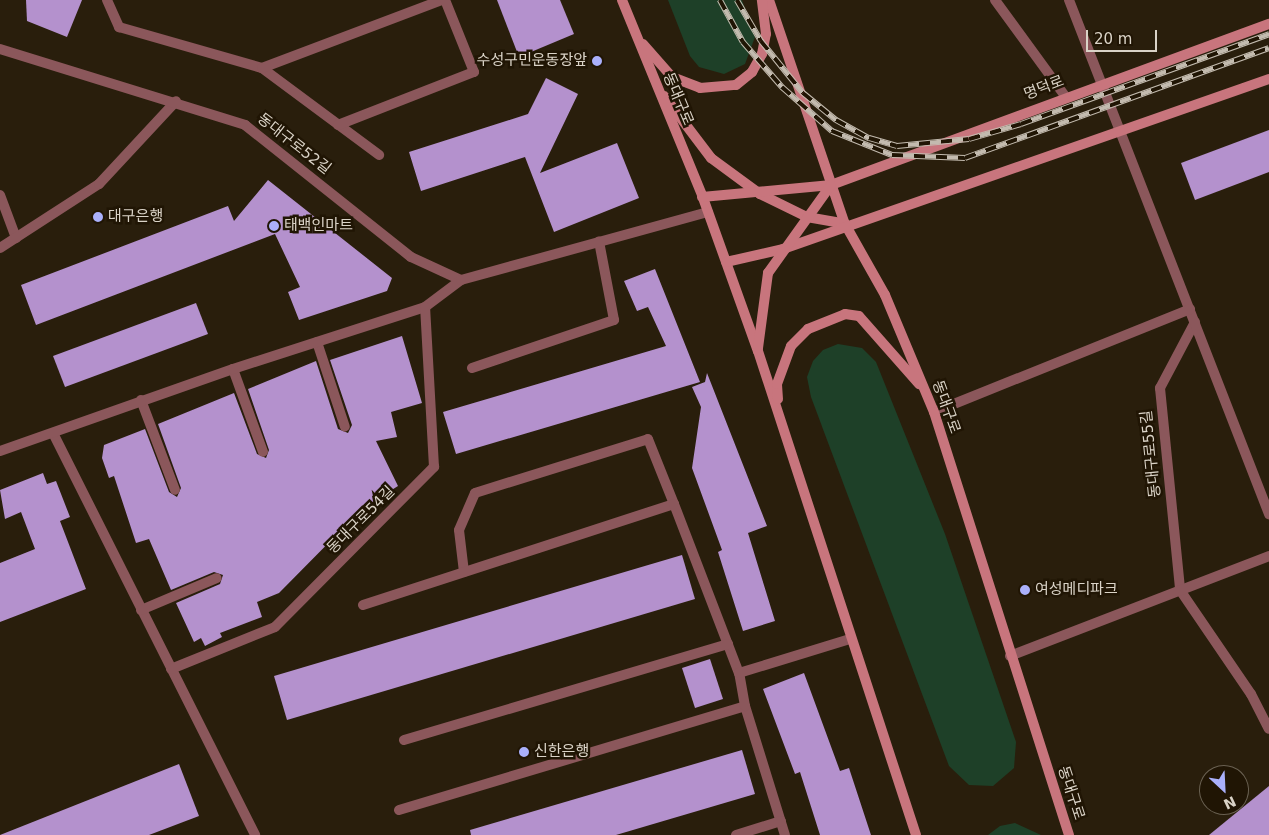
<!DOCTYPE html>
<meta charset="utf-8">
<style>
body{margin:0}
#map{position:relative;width:1269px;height:835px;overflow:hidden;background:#291e0c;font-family:"DejaVu Sans","Noto Sans KR",sans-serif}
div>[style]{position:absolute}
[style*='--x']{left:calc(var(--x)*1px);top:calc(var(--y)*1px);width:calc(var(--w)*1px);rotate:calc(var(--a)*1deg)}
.green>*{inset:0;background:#1e4028}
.building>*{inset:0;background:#b491cd}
.service>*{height:10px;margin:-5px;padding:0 5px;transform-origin:5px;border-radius:5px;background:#8b575b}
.minor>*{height:10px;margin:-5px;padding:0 5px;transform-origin:5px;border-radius:5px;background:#8b575b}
.secondary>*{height:10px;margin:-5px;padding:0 5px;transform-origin:5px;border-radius:5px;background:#c8757d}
.rail>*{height:5.5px;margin-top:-2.75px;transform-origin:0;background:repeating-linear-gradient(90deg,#201504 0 11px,#c3bbaf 0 22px);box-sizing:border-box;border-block:1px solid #c3bbaf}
.dots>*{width:14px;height:14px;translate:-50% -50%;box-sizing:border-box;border:2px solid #201504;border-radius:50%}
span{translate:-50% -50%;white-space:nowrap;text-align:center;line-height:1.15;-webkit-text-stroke:5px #201504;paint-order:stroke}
.poi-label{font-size:15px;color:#dad3c7}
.right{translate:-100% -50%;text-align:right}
.left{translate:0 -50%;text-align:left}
.street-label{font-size:15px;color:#dad3c7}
.north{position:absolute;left:1199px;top:765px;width:50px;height:50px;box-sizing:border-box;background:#201504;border:1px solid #6a6152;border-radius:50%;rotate:155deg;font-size:14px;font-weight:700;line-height:20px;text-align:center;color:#dad3c7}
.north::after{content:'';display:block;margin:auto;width:18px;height:22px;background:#aab0fb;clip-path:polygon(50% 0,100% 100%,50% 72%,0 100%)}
.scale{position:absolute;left:1086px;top:30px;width:71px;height:22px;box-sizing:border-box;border:2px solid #dad3c7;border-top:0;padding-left:6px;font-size:15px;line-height:18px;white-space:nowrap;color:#dad3c7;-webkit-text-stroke:4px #201504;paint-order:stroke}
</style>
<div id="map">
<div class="green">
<i style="clip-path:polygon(668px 0,742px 0,755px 37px,745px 64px,724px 74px,699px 67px,690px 56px)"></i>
<i style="clip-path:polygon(838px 344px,862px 348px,876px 362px,945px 534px,1016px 742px,1014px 768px,993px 786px,969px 785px,949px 766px,811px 397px,807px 377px,813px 361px,823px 350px)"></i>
<i style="clip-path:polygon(1015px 823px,1041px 835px,988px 835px,1000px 826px)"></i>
</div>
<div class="building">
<i style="clip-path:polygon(26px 0,82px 0,67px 37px,27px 21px)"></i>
<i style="clip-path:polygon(497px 0,560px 0,574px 34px,519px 57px)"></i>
<i style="clip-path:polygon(546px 78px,578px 94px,540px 173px,617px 143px,639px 198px,554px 232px,525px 157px,421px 191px,409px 152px,528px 114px)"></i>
<i style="clip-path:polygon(1269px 130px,1269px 172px,1195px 200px,1181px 163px)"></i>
<i style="clip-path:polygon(268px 180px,392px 278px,387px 291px,299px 320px,288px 292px,300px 287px,275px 234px,36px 325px,21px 285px,228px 206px,234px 221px)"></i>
<i style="clip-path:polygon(655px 269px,700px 382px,456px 454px,443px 412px,666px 346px,648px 307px,637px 311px,624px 281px)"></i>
<i style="clip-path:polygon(196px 303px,208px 334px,65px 387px,53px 356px)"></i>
<i style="clip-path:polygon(402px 336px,422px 403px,391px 412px,397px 437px,376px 441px,398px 486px,363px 508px,279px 593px,257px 602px,262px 617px,220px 633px,222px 637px,205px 646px,201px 638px,194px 642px,176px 603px,220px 584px,223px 575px,214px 572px,171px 590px,149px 539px,136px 543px,114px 476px,109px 478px,102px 458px,104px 445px,145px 429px,169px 492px,177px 497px,181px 488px,158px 424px,234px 393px,257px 454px,266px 458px,269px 450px,248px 389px,316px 361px,338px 429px,348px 433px,352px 425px,330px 360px)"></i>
<i style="clip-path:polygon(707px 373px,767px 526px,748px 533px,775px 621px,743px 631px,718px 552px,722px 550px,692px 468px,701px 407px,692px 387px,705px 382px)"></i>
<i style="clip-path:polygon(43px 473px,47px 484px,56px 481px,70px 517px,60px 521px,86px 589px,0 622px,0 563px,35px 549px,21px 512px,5px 519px,0 490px)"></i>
<i style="clip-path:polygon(682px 555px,695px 599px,287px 720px,274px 676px)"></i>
<i style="clip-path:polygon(710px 659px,723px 699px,695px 708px,682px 668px)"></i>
<i style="clip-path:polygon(804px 673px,840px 771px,849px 768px,871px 835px,820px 835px,800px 772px,795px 774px,763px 689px)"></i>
<i style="clip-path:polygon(742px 750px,755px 794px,616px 835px,471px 835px,470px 830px)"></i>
<i style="clip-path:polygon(179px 764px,199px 816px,149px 835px,0 835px)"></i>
<i style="clip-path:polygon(1269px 786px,1269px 835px,1209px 835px)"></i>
</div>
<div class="service">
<i style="--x:107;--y:0;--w:30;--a:66"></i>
<i style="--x:119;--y:27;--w:149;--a:16"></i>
<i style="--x:262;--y:68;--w:146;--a:36.6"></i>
<i style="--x:262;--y:68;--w:192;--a:-20.7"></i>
<i style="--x:338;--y:125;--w:146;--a:-21.3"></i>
<i style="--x:474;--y:72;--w:78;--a:-111.9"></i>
<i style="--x:0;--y:195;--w:46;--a:69.6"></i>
<i style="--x:0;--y:248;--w:118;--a:-32.9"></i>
<i style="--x:99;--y:184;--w:113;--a:-47.1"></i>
<i style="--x:1195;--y:322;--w:75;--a:117.9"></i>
<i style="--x:1160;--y:388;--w:203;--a:84.3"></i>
<i style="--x:1180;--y:590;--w:126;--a:55.7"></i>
<i style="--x:1251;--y:694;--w:39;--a:63"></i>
<i style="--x:472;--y:368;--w:150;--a:-18.7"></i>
<i style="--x:614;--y:320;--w:80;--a:-100.8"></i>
<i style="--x:464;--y:572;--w:42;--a:-96.8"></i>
<i style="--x:459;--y:530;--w:40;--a:-66.6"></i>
<i style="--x:475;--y:493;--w:181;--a:-17.3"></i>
<i style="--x:648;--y:439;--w:70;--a:68.2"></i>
<i style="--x:363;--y:605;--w:327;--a:-18"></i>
<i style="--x:674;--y:504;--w:181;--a:69"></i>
<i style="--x:745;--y:706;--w:135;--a:72.8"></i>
<i style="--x:404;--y:740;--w:338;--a:-16.5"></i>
<i style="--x:399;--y:810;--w:361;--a:-16.7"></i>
<i style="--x:745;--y:706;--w:34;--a:-100"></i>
<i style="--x:739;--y:673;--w:116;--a:-17"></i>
<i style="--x:736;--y:835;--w:47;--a:-17.3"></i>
</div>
<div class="minor">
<i style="--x:995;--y:0;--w:119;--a:53.9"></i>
<i style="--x:1069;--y:0;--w:552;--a:68.74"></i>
<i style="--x:0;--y:49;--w:257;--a:17.2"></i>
<i style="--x:245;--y:125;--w:212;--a:38.5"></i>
<i style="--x:411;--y:257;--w:55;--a:24.7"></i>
<i style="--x:317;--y:342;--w:89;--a:71.8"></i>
<i style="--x:233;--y:369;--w:88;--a:70.1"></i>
<i style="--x:141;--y:400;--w:96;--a:69.3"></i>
<i style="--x:934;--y:412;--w:276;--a:-21.9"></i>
<i style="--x:53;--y:433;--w:450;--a:63.3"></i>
<i style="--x:0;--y:451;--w:247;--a:-19.4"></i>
<i style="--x:233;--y:369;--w:202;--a:-17.9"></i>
<i style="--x:425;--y:307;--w:45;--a:-36.9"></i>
<i style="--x:461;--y:280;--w:256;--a:-15.4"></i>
<i style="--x:141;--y:610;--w:82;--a:-22.8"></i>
<i style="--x:1010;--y:656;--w:278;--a:-21.1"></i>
<i style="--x:171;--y:669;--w:112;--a:-22"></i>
<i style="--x:275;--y:627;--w:226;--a:-45.2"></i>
<i style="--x:434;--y:467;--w:160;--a:-93.2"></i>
</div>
<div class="secondary">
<i style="--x:622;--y:0;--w:211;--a:67.7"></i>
<i style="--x:702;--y:195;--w:166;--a:70.3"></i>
<i style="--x:758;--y:351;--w:509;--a:71.92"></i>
<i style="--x:769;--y:0;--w:237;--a:71.3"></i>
<i style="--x:845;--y:224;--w:81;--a:60.6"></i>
<i style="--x:885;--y:295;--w:127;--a:67.3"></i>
<i style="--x:934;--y:412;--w:444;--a:72.3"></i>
<i style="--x:643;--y:44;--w:44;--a:48.7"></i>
<i style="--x:672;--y:77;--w:30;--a:21"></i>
<i style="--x:700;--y:88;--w:36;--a:-5"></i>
<i style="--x:736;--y:85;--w:21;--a:-39"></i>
<i style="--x:752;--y:72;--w:21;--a:-61"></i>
<i style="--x:762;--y:54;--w:20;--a:-79"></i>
<i style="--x:766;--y:34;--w:34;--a:-97"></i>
<i style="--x:664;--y:96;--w:78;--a:52.8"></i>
<i style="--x:711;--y:158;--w:61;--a:36.3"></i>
<i style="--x:760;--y:194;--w:52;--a:26.1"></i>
<i style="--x:807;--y:217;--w:39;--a:10"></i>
<i style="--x:702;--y:197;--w:130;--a:-5.3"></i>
<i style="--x:831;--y:185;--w:467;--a:-20.2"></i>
<i style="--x:726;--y:262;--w:58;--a:-12.8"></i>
<i style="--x:783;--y:249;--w:515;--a:-19.28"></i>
<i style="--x:758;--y:348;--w:76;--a:-82.4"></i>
<i style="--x:768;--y:273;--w:108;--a:-54.4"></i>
<i style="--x:778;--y:399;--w:15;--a:-94"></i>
<i style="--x:777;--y:384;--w:40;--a:-69.8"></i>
<i style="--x:791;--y:346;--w:24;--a:-45"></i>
<i style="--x:808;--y:329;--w:40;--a:-22"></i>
<i style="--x:845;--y:314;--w:14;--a:8"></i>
<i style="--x:859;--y:316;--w:91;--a:48.6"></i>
</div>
<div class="rail">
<i style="--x:720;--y:0;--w:48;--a:61.3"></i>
<i style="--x:743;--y:42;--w:60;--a:49.1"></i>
<i style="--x:782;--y:87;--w:67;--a:41.3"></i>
<i style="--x:832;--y:131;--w:65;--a:21.8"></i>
<i style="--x:892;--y:155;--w:73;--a:2.4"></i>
<i style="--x:965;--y:158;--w:323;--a:-19.9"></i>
<i style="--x:737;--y:0;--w:48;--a:59.7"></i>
<i style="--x:761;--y:41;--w:67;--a:51.1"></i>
<i style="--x:803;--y:93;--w:43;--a:39.3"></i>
<i style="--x:836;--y:120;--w:38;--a:29"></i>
<i style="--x:869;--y:138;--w:29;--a:16"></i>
<i style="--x:897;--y:146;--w:72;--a:-5.6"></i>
<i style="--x:969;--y:139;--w:54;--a:-16.1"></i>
<i style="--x:1021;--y:124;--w:264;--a:-19.9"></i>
</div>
<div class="dots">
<i style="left:597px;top:61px;background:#aab0fb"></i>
<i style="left:98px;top:217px;background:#aab0fb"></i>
<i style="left:274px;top:226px;background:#aab0fb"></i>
<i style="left:1025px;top:590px;background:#aab0fb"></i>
<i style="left:524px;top:752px;background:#aab0fb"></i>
</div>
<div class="poi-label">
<span class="right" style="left:587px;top:61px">수성구민운동장앞</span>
<span class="left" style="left:108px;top:217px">대구은행</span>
<span class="left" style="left:284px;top:226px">태백인마트</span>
<span class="left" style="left:1035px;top:590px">여성메디파크</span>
<span class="left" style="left:534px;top:752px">신한은행</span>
</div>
<div class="street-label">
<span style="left:1044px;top:88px;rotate:-21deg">명덕로</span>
<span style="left:678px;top:99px;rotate:67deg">동대구로</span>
<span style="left:294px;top:144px;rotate:38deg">동대구로52길</span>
<span style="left:946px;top:407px;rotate:70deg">동대구로</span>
<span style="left:1151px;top:454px;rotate:-96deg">동대구로55길</span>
<span style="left:361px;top:520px;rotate:-45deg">동대구로54길</span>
<span style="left:1071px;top:793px;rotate:72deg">동대구로</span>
</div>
<div class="north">N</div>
<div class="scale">20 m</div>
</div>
